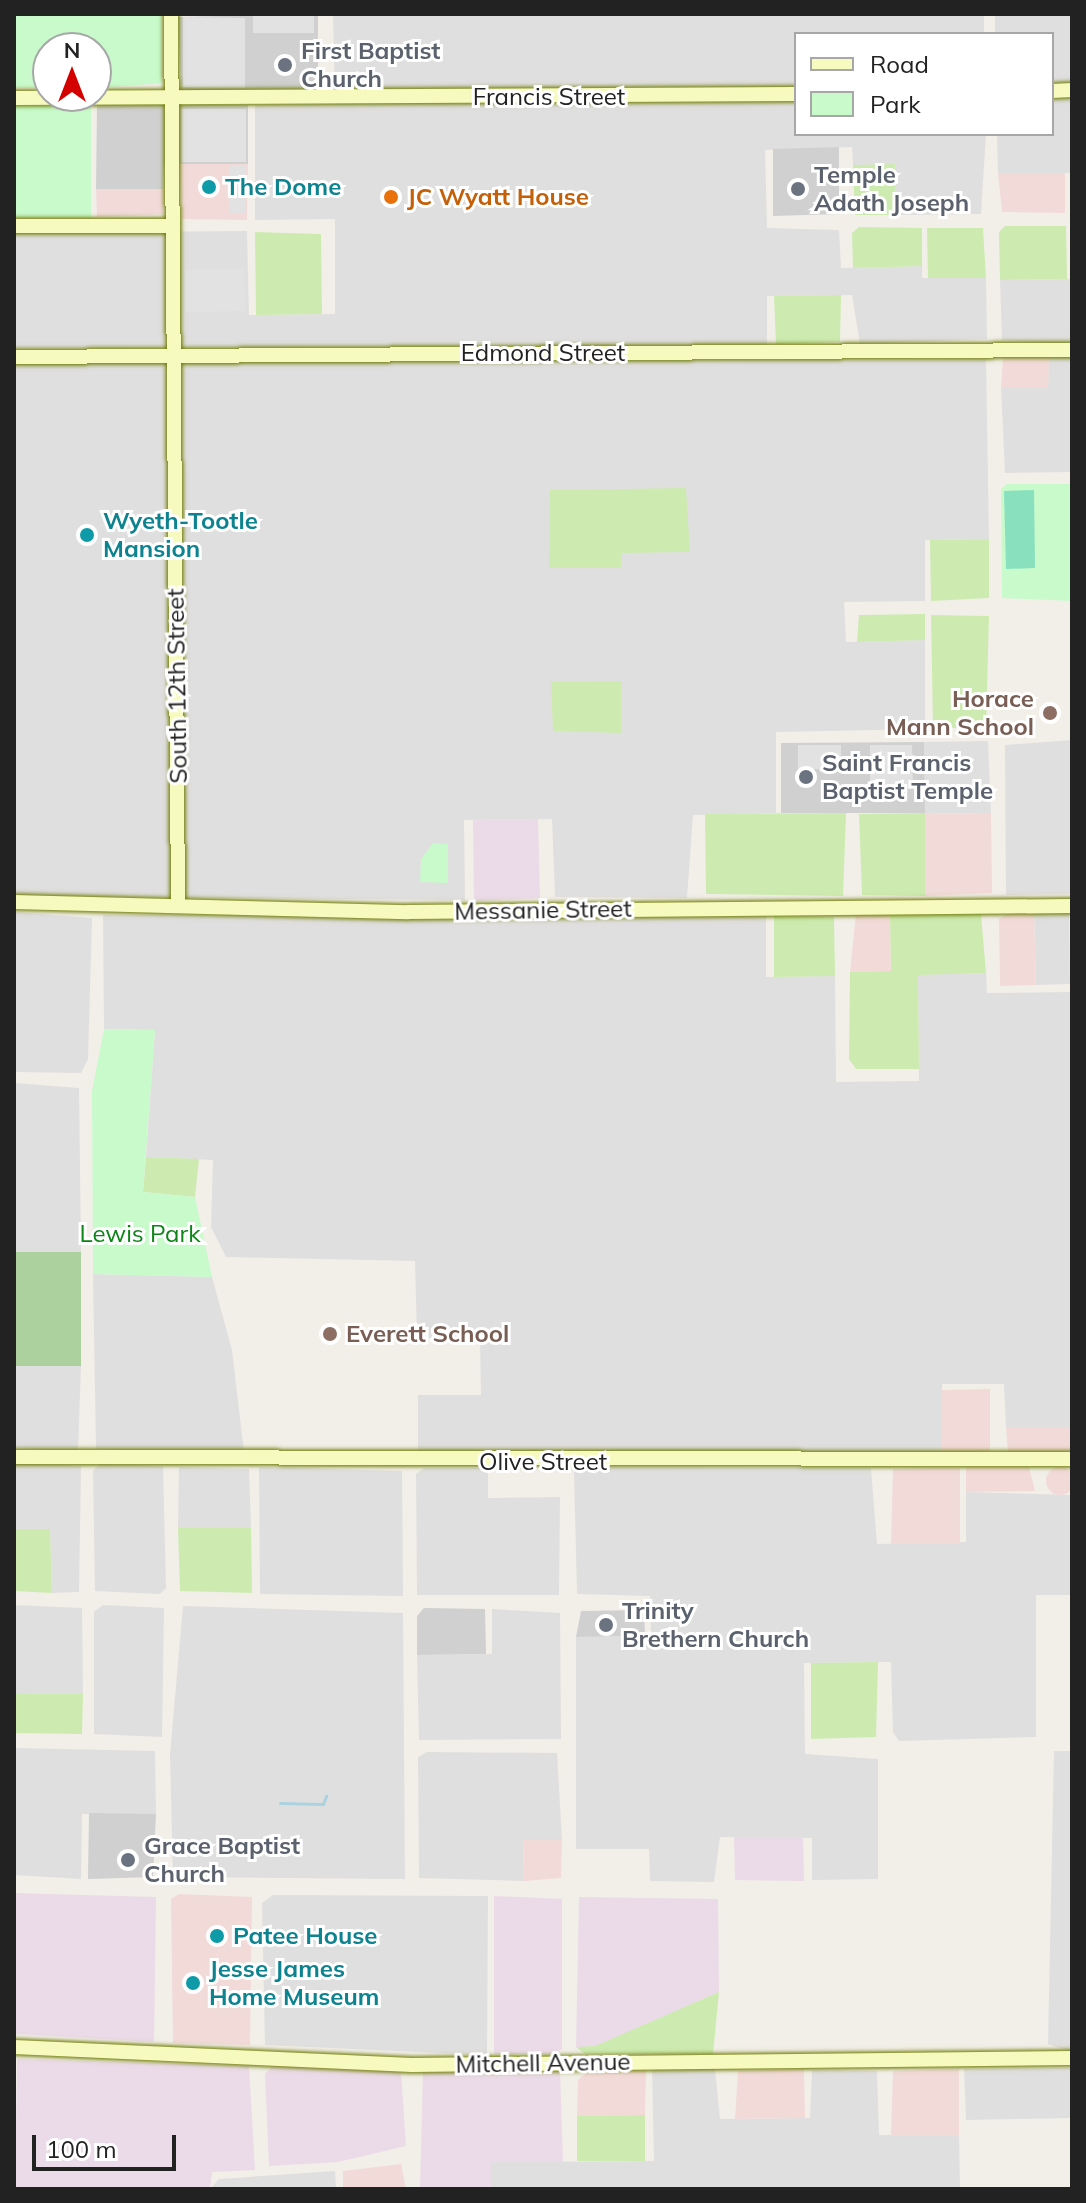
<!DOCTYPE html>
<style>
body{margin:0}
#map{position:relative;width:1086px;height:2203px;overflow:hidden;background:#f2efe9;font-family:Mulish,sans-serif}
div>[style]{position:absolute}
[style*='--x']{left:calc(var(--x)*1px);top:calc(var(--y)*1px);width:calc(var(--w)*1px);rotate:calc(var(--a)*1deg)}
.residential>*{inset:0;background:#e0dfdf}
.commercial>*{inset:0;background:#f2dad9}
.round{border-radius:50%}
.industrial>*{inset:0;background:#ebdbe8}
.religious>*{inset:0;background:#d0d0d0}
.grass>*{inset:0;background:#cdebb0}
.forest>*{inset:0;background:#add19e}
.park>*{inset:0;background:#c8facc}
.pitch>*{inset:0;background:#88e0be}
.parking>*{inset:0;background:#e2e2e2}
.stream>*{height:3px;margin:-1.5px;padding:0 1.5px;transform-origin:1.5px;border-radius:1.5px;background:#aad3df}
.roads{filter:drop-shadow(0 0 2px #707d05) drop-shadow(0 0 2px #707d05)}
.secondary>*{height:14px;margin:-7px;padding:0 7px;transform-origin:7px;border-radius:7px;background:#f7fabf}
.dots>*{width:22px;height:22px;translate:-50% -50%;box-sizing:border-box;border:4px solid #fff;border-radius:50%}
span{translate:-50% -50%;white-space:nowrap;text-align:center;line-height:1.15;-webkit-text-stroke:6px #fff;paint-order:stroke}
.worship-label{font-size:24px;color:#5b616d;font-weight:700}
.left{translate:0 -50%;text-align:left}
.street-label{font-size:24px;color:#222}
.culture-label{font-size:24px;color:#0d838f;font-weight:700}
.food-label{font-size:24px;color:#c56008;font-weight:700}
.education-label{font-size:24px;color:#785e54;font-weight:700}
.right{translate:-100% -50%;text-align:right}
.park-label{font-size:24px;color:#0c8416}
.frame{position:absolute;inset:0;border:16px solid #222;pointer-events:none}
.legend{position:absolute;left:794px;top:32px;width:260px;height:104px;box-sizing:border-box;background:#fff;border:2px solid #a7a7a7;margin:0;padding:10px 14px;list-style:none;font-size:24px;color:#222}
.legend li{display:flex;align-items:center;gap:16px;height:40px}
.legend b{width:40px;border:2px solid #a7a7a7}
.north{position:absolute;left:32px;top:32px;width:80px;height:80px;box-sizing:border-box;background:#fff;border:2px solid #a7a7a7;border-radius:50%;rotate:0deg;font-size:22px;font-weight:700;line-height:32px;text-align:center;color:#222}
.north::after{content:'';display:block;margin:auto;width:28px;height:36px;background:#d40000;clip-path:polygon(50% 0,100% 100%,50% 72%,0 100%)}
.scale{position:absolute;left:32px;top:2135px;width:144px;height:36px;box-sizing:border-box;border:4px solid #222;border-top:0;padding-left:10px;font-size:24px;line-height:28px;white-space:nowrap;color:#222;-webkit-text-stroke:6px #fff;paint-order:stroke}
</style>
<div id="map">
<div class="residential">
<i style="clip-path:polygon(333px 14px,984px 14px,984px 34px,796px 34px,796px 134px,986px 134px,981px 214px,896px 215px,895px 165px,853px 165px,852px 147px,765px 150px,767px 228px,839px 230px,841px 268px,922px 266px,922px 278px,986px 278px,987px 339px,860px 344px,852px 295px,767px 296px,767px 345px,14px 348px,14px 233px,247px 231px,249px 315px,335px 314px,335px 219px,255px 220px,255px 105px,335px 104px)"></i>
<i style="clip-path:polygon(995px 14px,1072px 14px,1072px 233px,1071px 173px,998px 173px,997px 134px,1052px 134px,1052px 34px,995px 34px)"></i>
<i style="clip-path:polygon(1072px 279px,1072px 472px,1005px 473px,1001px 388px,1048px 388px,1049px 343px,1002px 340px,1000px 280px)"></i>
<i style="clip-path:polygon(986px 359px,989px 539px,925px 540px,925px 601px,844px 602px,846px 642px,925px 640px,925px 729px,776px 732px,776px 813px,693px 815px,687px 898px,555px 897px,552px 819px,464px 820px,465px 900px,14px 896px,14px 363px)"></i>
<i style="clip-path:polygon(1072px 740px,1072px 894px,1006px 895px,1005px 745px)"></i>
<i style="clip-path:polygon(988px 741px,991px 814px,925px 813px,924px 742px)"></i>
<i style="clip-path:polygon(14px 912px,92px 918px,88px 1059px,81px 1073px,14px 1072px)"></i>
<i style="clip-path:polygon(1034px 914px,1069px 914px,1070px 984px,1036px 985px)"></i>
<i style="clip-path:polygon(103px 915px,766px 915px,766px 977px,835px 976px,836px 1082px,919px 1081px,918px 974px,986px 973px,987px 993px,1072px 992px,1072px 1427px,1006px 1427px,1004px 1384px,942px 1384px,942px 1454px,418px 1453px,418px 1395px,481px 1395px,480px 1337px,417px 1338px,415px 1261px,226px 1257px,211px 1227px,213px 1160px,146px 1157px,155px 1030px,104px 1029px)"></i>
<i style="clip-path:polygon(14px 1083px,79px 1088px,81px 1252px,14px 1252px)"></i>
<i style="clip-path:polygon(93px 1274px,212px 1277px,232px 1350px,244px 1452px,96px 1449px)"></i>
<i style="clip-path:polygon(14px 1366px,81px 1366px,78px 1451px,14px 1448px)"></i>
<i style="clip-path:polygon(14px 1463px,81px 1466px,79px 1592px,52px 1593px,50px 1529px,14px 1529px)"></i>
<i style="clip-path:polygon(101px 1464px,163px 1466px,166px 1588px,160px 1594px,95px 1591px,93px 1470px)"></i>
<i style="clip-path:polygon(179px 1467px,249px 1469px,251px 1528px,178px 1528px)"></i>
<i style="clip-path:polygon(259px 1467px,402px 1471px,403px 1596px,260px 1594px)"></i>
<i style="clip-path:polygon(581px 1467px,871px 1468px,877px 1544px,966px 1542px,966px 1492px,1072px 1495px,1072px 1595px,1036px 1595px,1036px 1737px,899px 1741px,893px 1732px,891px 1662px,804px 1663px,805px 1754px,878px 1759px,878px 1879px,812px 1880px,812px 1838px,720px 1837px,714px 1882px,650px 1881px,649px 1849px,576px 1849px,576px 1637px,651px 1636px,650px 1596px,577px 1594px,574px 1472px)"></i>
<i style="clip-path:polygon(424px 1468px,488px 1468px,488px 1498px,560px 1497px,559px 1595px,417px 1595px,416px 1474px)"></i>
<i style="clip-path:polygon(14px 1605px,82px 1608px,83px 1694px,14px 1693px)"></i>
<i style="clip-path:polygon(103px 1605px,164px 1608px,162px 1737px,94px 1734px,94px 1612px)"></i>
<i style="clip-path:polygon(183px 1606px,403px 1613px,405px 1879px,173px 1877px,170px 1754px)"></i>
<i style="clip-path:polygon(492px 1609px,560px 1613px,561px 1739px,419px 1740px,417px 1655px,492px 1654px)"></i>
<i style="clip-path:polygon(16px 1748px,155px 1751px,156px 1814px,82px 1814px,81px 1879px,14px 1875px)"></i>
<i style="clip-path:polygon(1054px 1751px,1072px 1751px,1072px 2052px,1048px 2044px)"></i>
<i style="clip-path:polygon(427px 1752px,557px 1753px,562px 1840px,523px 1841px,524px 1881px,419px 1878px,418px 1757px)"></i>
<i style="clip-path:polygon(273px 1895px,488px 1896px,487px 2055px,265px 2045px,262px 1903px)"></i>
<i style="clip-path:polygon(1072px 2068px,1072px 2118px,966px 2120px,964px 2069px)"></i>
<i style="clip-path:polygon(652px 2069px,715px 2069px,720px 2119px,810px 2118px,812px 2070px,877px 2071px,879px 2135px,959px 2135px,960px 2189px,491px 2189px,491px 2162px,654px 2161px)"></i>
<i style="clip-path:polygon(335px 2171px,336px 2189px,210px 2189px,219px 2179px)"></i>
</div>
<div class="commercial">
<i style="clip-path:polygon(179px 164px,248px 164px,247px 220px,182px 219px)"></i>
<i style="clip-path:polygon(998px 173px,1065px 173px,1065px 213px,1002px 212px)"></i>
<i style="clip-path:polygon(96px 189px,163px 189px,163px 214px,97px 217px)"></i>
<i style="clip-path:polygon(1049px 356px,1048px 388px,1001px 388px,1003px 358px)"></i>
<i style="clip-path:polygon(925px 813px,991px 814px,992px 893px,925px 896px)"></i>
<i style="clip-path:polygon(856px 914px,890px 915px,891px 971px,850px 972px)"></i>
<i style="clip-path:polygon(1006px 914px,1034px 914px,1036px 985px,1000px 986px,999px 919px)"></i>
<i style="clip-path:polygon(990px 1389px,990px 1451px,942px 1454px,941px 1390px)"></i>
<i style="clip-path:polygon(1006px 1427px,1072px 1427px,1072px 1454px,1008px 1452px)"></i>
<i class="round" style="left:1046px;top:1467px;width:28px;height:28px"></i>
<i style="clip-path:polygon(966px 1467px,1029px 1467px,1035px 1491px,966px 1492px)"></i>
<i style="clip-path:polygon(960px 1468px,960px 1543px,891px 1544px,893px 1469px)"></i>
<i style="clip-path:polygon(523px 1840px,562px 1840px,561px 1878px,524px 1881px)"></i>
<i style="clip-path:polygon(179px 1894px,252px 1897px,250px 2045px,173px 2043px,171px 1899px)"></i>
<i style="clip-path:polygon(804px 2069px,805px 2118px,735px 2119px,738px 2071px)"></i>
<i style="clip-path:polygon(959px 2069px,959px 2135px,891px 2136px,893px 2071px)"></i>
<i style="clip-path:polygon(590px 2070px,646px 2070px,645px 2115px,577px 2116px,578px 2080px)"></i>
<i style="clip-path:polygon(401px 2164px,406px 2189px,343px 2189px,343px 2171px)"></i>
</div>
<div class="industrial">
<i style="clip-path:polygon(538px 819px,540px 898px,474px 901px,473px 820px)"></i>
<i style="clip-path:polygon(734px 1837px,803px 1837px,804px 1881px,735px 1880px)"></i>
<i style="clip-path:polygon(14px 1893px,156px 1897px,154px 2042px,16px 2034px)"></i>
<i style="clip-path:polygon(494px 1896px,562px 1899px,562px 2049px,555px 2054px,494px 2054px)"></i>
<i style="clip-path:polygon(579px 1897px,718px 1899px,719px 1992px,595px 2047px,576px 2047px)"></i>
<i style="clip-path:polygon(17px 2059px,249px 2066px,255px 2170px,212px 2172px,210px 2189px,15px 2189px)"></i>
<i style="clip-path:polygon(274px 2065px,401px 2072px,406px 2146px,338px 2162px,269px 2166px,265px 2074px)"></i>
<i style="clip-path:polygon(423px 2071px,560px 2071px,563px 2162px,491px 2162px,491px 2189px,420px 2189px)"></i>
</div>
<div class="religious">
<i style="clip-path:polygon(318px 14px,318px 91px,181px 91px,178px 17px)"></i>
<i style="clip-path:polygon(97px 105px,248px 105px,248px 164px,164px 164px,163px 189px,96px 189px)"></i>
<i style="clip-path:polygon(839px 147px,839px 214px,773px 216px,773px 149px)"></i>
<i style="clip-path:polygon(924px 742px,925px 813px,781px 813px,781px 743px)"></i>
<i style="clip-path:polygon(424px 1608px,485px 1609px,486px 1654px,417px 1655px,417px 1616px)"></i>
<i style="clip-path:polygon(644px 1610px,645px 1636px,576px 1637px,581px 1611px)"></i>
<i style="clip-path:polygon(89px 1813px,156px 1814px,153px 1877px,88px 1879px)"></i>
</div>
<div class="grass">
<i style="clip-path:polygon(895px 164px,896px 215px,855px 215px,853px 165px)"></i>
<i style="clip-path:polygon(1005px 226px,1066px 226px,1067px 279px,1000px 280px,999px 232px)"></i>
<i style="clip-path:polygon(859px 227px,922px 228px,922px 266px,853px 268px,852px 233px)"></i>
<i style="clip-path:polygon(927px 228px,983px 228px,986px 278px,928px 278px)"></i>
<i style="clip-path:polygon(255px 232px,321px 234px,322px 314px,256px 315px)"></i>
<i style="clip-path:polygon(841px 295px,840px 342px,776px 344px,774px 296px)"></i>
<i style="clip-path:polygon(686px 488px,690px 552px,621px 553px,621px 568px,549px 568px,550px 490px)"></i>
<i style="clip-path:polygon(989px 539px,989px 598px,931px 601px,930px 540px)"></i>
<i style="clip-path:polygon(925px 614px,925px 640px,857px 642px,859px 615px)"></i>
<i style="clip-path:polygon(931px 615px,989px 616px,986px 728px,933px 728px)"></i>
<i style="clip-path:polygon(621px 681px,621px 733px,553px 731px,551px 682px)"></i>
<i style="clip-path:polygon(846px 813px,843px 896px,706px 894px,705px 814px)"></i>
<i style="clip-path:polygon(925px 813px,925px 896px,862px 895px,859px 814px)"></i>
<i style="clip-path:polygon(890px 915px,981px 914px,986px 973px,918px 975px,919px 1069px,856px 1069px,849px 1059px,850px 972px,891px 971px)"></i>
<i style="clip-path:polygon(774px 916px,834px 917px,835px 976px,774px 977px)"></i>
<i style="clip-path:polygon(146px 1157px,199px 1159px,195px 1197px,143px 1192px)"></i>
<i style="clip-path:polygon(178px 1528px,251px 1528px,252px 1593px,180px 1591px)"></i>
<i style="clip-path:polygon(14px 1529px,50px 1529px,52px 1593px,14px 1591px)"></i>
<i style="clip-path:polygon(878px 1662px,876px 1737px,811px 1739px,811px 1663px)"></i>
<i style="clip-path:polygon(14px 1693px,83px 1694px,82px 1734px,14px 1733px)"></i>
<i style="clip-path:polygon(719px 1992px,713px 2054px,585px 2054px,576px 2047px,595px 2046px)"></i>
<i style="clip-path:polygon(645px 2115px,645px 2161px,577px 2161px,577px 2116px)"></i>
</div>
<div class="forest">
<i style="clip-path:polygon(14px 1252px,81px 1252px,81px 1366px,14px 1366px)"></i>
</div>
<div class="park">
<i style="clip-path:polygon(14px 14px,162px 14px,162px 83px,96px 88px,96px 48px,48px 48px,48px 88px,14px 88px)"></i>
<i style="clip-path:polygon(91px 105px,91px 218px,14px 218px,14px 106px)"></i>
<i style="clip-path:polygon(1007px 484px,1072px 484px,1072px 601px,1002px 598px,1001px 489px)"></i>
<i style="clip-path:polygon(433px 843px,448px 844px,448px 883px,420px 882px,421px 859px)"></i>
<i style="clip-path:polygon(104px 1029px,155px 1030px,143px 1192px,195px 1197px,212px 1277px,93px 1274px,92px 1091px)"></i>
</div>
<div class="pitch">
<i style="clip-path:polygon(1034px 490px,1035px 568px,1006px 569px,1004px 491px)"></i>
</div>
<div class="parking">
<i style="clip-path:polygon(253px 14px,314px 14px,314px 33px,253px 33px)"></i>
<i style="clip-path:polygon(183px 17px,245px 18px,245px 88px,183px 87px)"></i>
<i style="clip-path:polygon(182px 109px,246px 109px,246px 162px,182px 162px)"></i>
<i style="clip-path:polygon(230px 166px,246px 166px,246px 214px,230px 214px)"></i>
<i style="clip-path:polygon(244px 269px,245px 311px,185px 312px,185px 270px)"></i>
<i style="clip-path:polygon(798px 745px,841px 745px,841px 769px,798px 769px)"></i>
<i style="clip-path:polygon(870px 745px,912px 745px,913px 789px,870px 790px)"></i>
</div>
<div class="stream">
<i style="--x:280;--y:1803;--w:43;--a:1.3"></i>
<i style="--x:323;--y:1804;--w:9;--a:-69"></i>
</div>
<div class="roads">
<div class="secondary">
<i style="--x:171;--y:14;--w:892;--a:89.55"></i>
<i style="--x:1052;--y:91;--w:20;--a:-3"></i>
<i style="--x:14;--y:98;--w:782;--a:-0.29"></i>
<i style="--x:14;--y:226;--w:158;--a:0"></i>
<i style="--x:14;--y:357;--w:1058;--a:-0.38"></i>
<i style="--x:14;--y:902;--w:394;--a:1.5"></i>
<i style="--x:408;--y:912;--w:664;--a:-0.52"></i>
<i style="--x:14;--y:1457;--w:1058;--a:0.11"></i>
<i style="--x:14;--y:2047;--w:398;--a:2.6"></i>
<i style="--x:412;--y:2065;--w:660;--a:-0.61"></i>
</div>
</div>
<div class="dots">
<i style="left:285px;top:65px;background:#6b7280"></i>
<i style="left:209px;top:187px;background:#0f9aa8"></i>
<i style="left:798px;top:189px;background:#6b7280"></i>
<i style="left:391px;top:197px;background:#e8710a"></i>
<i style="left:87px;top:535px;background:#0f9aa8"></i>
<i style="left:1050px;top:713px;background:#8d6e63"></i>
<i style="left:806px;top:777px;background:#6b7280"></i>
<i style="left:330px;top:1334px;background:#8d6e63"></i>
<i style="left:606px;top:1625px;background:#6b7280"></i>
<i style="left:128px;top:1860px;background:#6b7280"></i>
<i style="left:217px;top:1936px;background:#0f9aa8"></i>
<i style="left:193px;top:1983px;background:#0f9aa8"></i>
</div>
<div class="worship-label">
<span class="left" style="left:301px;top:65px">First Baptist<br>Church</span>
<span class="left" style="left:814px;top:189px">Temple<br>Adath Joseph</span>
<span class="left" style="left:822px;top:777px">Saint Francis<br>Baptist Temple</span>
<span class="left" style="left:622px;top:1625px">Trinity<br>Brethern Church</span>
<span class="left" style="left:144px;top:1860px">Grace Baptist<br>Church</span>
</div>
<div class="street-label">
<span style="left:549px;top:97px">Francis Street</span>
<span style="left:543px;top:353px">Edmond Street</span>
<span style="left:177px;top:686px;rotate:-91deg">South 12th Street</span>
<span style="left:543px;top:910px;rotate:-1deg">Messanie Street</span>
<span style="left:543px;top:1462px">Olive Street</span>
<span style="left:543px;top:2063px;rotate:-1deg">Mitchell Avenue</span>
</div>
<div class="culture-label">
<span class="left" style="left:225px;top:187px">The Dome</span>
<span class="left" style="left:103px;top:535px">Wyeth-Tootle<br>Mansion</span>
<span class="left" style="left:233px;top:1936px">Patee House</span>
<span class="left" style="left:209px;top:1983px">Jesse James<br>Home Museum</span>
</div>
<div class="food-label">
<span class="left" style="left:407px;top:197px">JC Wyatt House</span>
</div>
<div class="education-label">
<span class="right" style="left:1034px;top:713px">Horace<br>Mann School</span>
<span class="left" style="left:346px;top:1334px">Everett School</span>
</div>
<div class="park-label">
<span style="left:140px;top:1234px">Lewis Park</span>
</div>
<div class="frame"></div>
<ul class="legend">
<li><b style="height:10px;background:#f7fabf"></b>Road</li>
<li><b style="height:22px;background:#c8facc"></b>Park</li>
</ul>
<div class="north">N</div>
<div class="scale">100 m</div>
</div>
